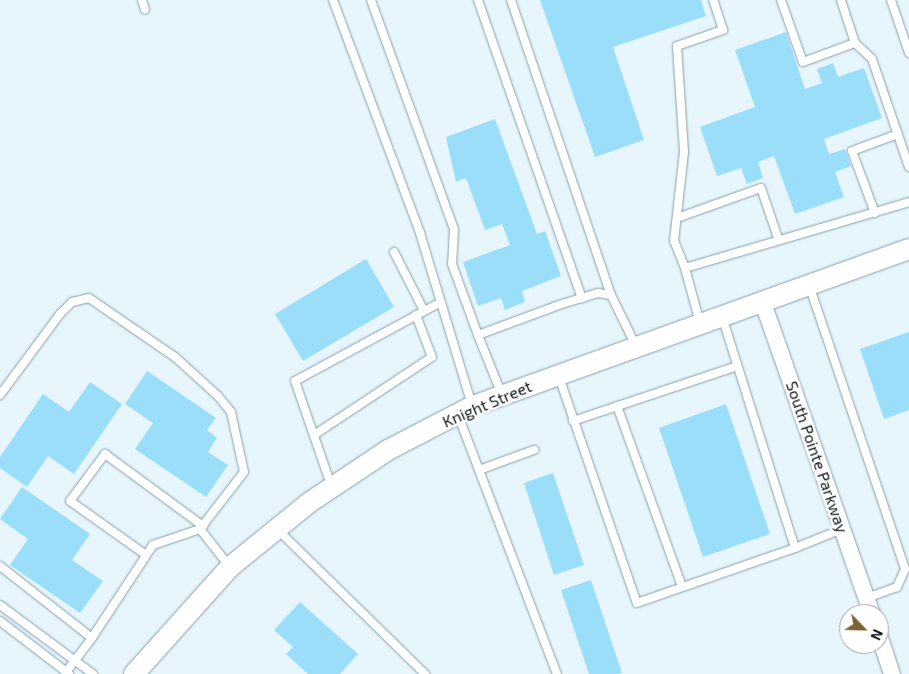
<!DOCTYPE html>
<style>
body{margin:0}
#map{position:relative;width:909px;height:674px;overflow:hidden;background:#e7f6fc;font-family:"Exo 2",sans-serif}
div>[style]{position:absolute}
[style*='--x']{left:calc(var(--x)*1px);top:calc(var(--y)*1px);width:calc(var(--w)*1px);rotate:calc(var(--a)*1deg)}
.building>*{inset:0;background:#9bdefa}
.roads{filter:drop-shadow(0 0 1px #889fa9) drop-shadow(0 0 1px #889fa9)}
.service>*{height:8px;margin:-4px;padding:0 4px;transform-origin:4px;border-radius:4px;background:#fff}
.minor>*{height:16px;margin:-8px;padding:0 8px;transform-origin:8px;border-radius:8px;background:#fff}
.tertiary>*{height:20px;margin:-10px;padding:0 10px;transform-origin:10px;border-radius:10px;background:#fff}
span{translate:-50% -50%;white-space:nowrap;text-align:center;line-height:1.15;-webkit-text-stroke:5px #fff;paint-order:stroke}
.street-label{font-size:16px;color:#0f181b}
.north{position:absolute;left:839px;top:604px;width:50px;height:50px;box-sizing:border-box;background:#fff;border:1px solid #9fa3a4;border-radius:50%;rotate:114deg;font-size:14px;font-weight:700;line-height:20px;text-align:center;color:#0f181b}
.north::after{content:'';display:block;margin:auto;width:18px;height:22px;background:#7d6234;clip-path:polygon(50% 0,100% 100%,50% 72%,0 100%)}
</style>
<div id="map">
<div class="building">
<i style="clip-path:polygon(540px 0,701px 0,706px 16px,613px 47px,644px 140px,595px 157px)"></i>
<i style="clip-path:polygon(786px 32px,805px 89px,822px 83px,817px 69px,833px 63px,838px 77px,864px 68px,882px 118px,824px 139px,829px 154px,845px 149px,851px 166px,835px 172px,844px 197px,795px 214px,774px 156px,758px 162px,763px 178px,747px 184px,741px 168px,717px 176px,700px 127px,755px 107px,735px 50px)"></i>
<i style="clip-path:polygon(495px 119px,537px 234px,545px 231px,561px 276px,522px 291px,525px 302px,505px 310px,501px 298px,478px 306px,463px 262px,510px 245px,502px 224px,485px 230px,466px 178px,456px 182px,446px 137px)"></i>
<i style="clip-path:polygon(366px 259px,394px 307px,303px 361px,275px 314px)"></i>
<i style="clip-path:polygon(909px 332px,909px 410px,884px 419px,860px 349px)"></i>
<i style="clip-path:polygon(147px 371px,216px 418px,207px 430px,217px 438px,208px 452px,228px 465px,206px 497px,135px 449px,153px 423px,125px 404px)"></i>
<i style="clip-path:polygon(90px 382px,122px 404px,74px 474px,48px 456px,27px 487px,0 468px,0 457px,43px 394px,69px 412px)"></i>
<i style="clip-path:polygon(726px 404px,770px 534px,703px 557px,659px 428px)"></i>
<i style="clip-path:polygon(553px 473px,584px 565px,554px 575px,524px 483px)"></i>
<i style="clip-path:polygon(22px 487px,90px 534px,72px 560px,103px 581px,80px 613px,10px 565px,28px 539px,0 519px)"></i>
<i style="clip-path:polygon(591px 580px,622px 673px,617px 674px,589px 674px,561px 590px)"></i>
<i style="clip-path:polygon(300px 602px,358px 654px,340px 674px,308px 674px,286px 654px,293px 647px,274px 630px)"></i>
</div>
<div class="roads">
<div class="service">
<i style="--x:142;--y:0;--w:10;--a:73"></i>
<i style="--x:333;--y:0;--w:249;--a:69.5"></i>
<i style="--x:420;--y:233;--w:180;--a:73.2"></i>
<i style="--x:371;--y:0;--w:244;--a:70.1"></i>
<i style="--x:454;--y:229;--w:35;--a:93"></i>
<i style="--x:452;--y:264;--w:76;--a:69.9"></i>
<i style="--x:478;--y:0;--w:316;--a:70.8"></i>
<i style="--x:511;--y:0;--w:311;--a:71.3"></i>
<i style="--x:781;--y:0;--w:66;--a:70.5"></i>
<i style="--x:803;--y:62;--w:55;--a:-20.1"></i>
<i style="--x:841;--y:0;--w:45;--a:72"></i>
<i style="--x:855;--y:43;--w:23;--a:43"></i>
<i style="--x:872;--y:59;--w:114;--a:71.1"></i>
<i style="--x:891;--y:0;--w:56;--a:71.2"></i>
<i style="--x:875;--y:213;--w:66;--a:-110.4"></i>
<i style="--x:852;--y:151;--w:49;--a:-20.3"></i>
<i style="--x:677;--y:218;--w:89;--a:-19.7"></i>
<i style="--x:761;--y:188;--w:53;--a:71.2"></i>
<i style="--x:394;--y:252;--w:66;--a:63"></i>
<i style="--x:685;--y:268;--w:29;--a:-112"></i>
<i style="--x:674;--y:241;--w:90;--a:-83.6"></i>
<i style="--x:684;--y:152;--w:106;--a:-93.8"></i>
<i style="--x:677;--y:46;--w:49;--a:-19.2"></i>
<i style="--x:723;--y:30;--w:32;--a:-108"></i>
<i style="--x:809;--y:285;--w:300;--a:71.3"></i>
<i style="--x:905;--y:569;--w:20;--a:114"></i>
<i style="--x:897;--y:587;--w:33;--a:160"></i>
<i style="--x:700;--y:323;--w:57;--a:-105.3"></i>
<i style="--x:685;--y:268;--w:234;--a:-16.4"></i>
<i style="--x:559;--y:377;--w:239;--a:71"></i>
<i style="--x:637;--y:603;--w:167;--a:-19.2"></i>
<i style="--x:795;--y:548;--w:242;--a:-107.5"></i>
<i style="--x:0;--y:395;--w:101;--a:-53.5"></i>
<i style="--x:60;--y:314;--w:17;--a:-45"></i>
<i style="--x:72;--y:302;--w:17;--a:-13"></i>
<i style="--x:89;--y:298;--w:104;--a:34.5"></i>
<i style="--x:175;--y:357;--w:58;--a:42.2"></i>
<i style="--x:218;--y:396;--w:21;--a:51"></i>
<i style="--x:231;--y:412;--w:61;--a:77.8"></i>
<i style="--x:244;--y:472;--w:72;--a:127.7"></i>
<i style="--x:200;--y:529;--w:50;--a:161.2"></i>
<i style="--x:153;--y:545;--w:111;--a:123.3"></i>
<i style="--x:92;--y:638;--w:117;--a:-142"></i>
<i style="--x:502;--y:395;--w:65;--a:-111.8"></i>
<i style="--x:478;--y:335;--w:90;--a:-20.3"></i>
<i style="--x:562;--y:304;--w:38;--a:-17"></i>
<i style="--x:598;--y:293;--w:13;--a:9"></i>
<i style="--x:611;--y:295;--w:57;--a:63.9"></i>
<i style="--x:617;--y:406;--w:192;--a:70.2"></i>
<i style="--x:458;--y:415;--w:277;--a:69.1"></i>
<i style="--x:573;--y:421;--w:173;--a:-18.5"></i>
<i style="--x:314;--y:435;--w:141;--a:-33.5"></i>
<i style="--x:432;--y:357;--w:45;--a:-110.9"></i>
<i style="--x:479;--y:470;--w:59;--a:-20"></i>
<i style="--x:331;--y:485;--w:110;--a:-109.1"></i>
<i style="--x:295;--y:381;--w:166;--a:-28.4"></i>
<i style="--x:200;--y:529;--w:48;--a:51.7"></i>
<i style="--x:278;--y:530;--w:206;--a:44.4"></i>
<i style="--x:795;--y:548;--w:51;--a:-22"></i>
<i style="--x:146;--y:555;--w:93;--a:-144.6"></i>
<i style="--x:70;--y:501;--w:59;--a:-53.3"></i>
<i style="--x:105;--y:454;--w:122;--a:36.3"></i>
<i style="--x:0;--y:605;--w:116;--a:36.6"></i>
<i style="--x:0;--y:621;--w:87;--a:37.5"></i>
<i style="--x:66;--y:672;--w:43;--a:-52.6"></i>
</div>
<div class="minor">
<i style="--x:762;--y:300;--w:333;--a:70.7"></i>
<i style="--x:879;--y:635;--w:41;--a:71.6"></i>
</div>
<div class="tertiary">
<i style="--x:134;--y:674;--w:144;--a:-48.1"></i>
<i style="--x:230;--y:567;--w:103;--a:-39.1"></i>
<i style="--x:310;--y:502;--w:94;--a:-33.7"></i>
<i style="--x:388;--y:450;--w:96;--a:-27.4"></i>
<i style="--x:473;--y:406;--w:463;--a:-19.8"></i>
</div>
</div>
<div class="street-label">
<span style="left:487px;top:404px;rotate:-23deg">Knight Street</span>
<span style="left:817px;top:457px;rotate:71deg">South Pointe Parkway</span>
</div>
<div class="north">N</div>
</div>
